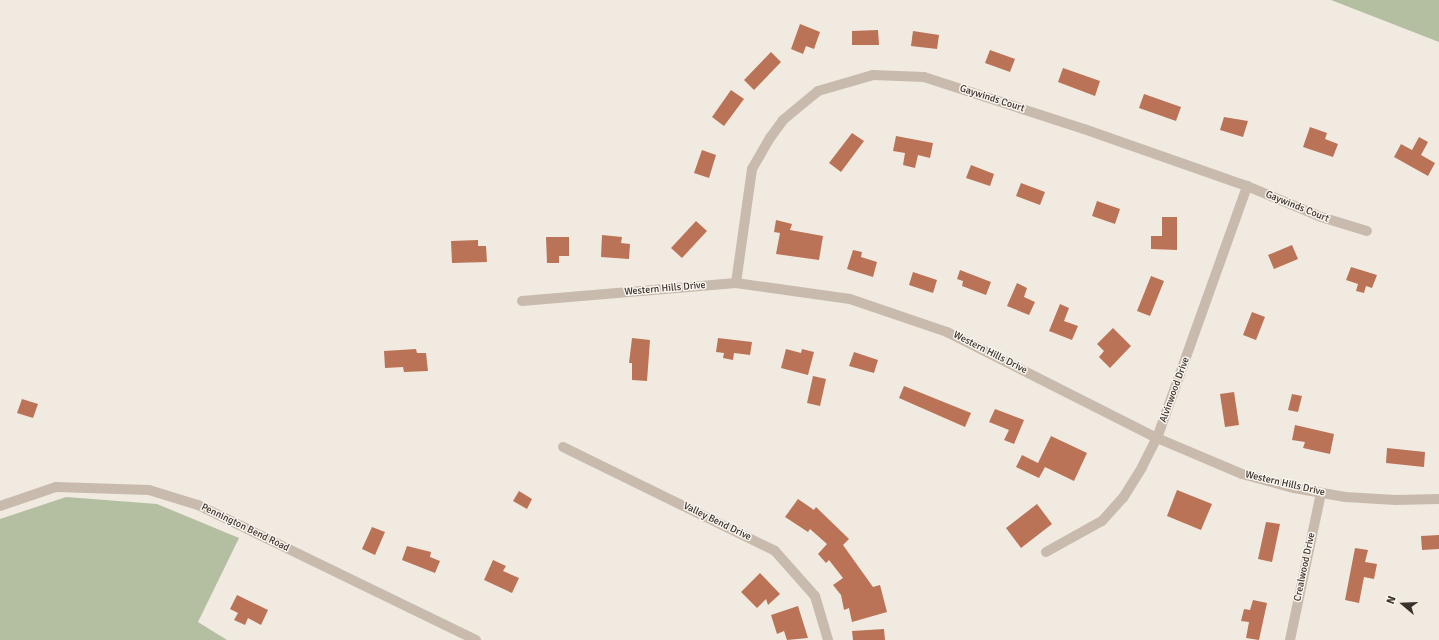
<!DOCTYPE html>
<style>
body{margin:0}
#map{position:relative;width:1439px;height:640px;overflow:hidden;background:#f1eae1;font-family:Signika,sans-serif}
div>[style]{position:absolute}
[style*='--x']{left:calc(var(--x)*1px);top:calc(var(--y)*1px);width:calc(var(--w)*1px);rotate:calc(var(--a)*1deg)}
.green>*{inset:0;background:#b4bfa2}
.building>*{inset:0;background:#ba7356}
.street>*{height:10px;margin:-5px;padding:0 5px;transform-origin:5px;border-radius:5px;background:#c8bbad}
span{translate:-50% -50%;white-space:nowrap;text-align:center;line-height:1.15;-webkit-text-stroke:3px #f9f4ed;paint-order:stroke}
.street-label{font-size:10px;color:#38302b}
.north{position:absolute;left:1383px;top:584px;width:40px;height:40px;-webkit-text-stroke:3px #f9f4ed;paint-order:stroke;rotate:289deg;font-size:11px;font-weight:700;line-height:16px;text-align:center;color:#38302b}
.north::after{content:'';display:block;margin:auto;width:14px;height:18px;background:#38302b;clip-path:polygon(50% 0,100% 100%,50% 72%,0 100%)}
</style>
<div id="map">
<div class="green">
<i style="clip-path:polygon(1331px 0,1439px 0,1439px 42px)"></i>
<i style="clip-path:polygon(66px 497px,157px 504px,239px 538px,198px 622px,227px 640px,0 640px,0 519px)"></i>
</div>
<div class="building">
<i style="clip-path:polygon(800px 24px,820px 32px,814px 49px,806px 46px,803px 54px,791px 49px)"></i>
<i style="clip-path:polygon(878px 30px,879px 45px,852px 45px,852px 31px)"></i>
<i style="clip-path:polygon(913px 31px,939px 35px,937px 49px,911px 46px)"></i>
<i style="clip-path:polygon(990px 50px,1015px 59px,1010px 72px,985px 63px)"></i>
<i style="clip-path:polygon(771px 52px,781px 62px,754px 90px,744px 80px)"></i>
<i style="clip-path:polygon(1063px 68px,1100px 81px,1095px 96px,1058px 82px)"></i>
<i style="clip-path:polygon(731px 90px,744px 99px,724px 126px,712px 117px)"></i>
<i style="clip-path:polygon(1144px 94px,1181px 107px,1176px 121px,1139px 108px)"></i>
<i style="clip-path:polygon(1224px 117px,1248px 121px,1243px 137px,1220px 130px)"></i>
<i style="clip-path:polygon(1310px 127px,1327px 133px,1325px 139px,1338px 144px,1333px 157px,1303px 147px)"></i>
<i style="clip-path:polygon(852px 133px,864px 141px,841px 172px,829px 163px)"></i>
<i style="clip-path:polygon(896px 136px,933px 143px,930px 158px,918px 155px,915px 168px,903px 165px,905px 153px,893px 151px)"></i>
<i style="clip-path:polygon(1419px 137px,1428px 142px,1421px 155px,1435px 163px,1428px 176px,1394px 157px,1401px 144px,1412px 150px)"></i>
<i style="clip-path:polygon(702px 150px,716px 155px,709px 178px,694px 173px)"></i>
<i style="clip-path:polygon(971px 165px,994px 174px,990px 186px,966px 178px)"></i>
<i style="clip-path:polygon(1021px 183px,1045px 192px,1040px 205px,1016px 196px)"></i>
<i style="clip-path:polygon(1097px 201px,1120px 209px,1115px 224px,1092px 216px)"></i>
<i style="clip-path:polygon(1162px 217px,1177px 217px,1177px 250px,1151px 249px,1151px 236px,1162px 236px)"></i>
<i style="clip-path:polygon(776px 220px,792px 224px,790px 230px,823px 236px,819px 260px,776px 254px,780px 233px,774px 232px)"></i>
<i style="clip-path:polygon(696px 221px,707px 231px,682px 258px,671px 248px)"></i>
<i style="clip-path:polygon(602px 235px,622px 237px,621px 243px,630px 244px,629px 259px,601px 257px)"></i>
<i style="clip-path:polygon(546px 237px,569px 237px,569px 256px,559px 256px,559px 263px,547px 263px)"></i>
<i style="clip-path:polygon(478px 240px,478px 246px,486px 246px,487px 262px,452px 263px,451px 241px)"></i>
<i style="clip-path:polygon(1292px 245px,1298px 259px,1274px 269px,1268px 255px)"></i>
<i style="clip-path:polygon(853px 250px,862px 252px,861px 257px,877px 262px,873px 277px,847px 269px)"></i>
<i style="clip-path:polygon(1351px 267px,1377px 275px,1372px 288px,1366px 286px,1364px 293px,1356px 291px,1358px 284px,1346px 280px)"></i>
<i style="clip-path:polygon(960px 270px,991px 282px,986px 295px,962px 286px,963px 281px,957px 279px)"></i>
<i style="clip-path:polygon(913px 272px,937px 280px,933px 293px,909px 285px)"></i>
<i style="clip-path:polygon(1151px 276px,1164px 281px,1150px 316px,1137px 311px)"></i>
<i style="clip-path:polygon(1017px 283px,1027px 288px,1024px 297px,1035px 302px,1029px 315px,1007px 306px)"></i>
<i style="clip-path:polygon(1060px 304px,1069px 308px,1064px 321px,1078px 326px,1072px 340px,1049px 331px)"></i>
<i style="clip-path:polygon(1252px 312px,1265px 317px,1256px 340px,1243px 335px)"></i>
<i style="clip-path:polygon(1113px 328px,1131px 346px,1110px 368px,1099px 357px,1104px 351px,1097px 344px)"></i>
<i style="clip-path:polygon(632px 338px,650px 340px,647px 381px,632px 380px,632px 363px,629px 363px)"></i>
<i style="clip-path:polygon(718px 338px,752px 342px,750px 355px,734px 353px,733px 360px,723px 358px,724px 353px,716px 352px)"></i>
<i style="clip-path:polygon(416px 349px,417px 353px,426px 353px,428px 371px,404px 372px,403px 367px,385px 368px,384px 351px)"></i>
<i style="clip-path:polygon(786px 349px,801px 353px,802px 349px,814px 352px,808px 375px,781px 368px)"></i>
<i style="clip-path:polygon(854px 352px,878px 360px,874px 373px,849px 366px)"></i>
<i style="clip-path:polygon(813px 376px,826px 379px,820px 406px,807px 403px)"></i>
<i style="clip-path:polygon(904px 386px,971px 413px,965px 427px,899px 398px)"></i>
<i style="clip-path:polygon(1234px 392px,1239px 425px,1225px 427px,1220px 394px)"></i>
<i style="clip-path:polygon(1292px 394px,1302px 396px,1298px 412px,1288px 410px)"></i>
<i style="clip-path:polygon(22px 399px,38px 404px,33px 418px,17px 413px)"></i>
<i style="clip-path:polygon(995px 409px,1024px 420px,1014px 444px,1004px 440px,1009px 430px,989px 422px)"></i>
<i style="clip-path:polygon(1295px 425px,1334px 434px,1330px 454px,1303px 448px,1305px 442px,1292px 440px)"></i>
<i style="clip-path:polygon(1051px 436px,1087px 453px,1074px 481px,1045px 467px,1039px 478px,1016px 467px,1022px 455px,1038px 463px)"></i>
<i style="clip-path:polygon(1387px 448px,1425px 452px,1424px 467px,1386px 463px)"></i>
<i style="clip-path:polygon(1177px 490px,1212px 504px,1201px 530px,1167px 516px)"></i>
<i style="clip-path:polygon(519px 491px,532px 499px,527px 509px,513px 501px)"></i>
<i style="clip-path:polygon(798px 499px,814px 510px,816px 507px,849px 539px,843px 545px,873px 587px,880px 585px,887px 612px,852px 622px,849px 608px,844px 610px,841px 595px,833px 585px,843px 578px,829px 560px,826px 563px,818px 554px,827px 544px,810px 529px,808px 532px,785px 517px)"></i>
<i style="clip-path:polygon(1037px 504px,1052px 524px,1021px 548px,1006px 528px)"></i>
<i style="clip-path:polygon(1266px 522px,1280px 524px,1272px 562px,1258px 559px)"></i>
<i style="clip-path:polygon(372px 527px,385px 532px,375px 555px,362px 549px)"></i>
<i style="clip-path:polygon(1439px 535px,1439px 549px,1422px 550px,1421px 536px)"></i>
<i style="clip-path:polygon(407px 546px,431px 552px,430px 557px,440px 561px,435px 573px,402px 560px)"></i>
<i style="clip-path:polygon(1355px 548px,1368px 550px,1365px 562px,1377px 564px,1374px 579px,1364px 577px,1359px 603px,1345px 600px)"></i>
<i style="clip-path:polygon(493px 560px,506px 566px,503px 571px,519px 578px,512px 593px,484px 580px)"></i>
<i style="clip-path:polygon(760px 573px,780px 594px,768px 605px,766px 599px,757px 608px,741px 592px)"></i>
<i style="clip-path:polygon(237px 595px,268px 610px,261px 625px,248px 618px,245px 625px,234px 620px,238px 613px,230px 609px)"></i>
<i style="clip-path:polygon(1253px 600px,1267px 603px,1259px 640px,1246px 638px,1249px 622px,1241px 621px,1244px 609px,1250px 610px)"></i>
<i style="clip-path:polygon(798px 606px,808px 638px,787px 640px,784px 631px,777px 634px,771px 615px)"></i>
<i style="clip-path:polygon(884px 629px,885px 640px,853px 640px,852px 631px)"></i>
</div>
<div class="street">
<i style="--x:736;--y:283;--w:115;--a:-82"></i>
<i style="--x:752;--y:169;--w:36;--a:-60"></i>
<i style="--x:770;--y:138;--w:22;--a:-54"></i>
<i style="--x:783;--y:120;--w:45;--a:-39.6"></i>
<i style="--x:818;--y:91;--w:57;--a:-16.2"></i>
<i style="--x:873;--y:75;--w:51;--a:2.2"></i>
<i style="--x:924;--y:77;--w:168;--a:18"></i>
<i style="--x:1084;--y:129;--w:173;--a:19.3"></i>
<i style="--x:1247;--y:186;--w:80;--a:22.7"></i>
<i style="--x:1321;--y:217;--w:48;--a:16.9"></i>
<i style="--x:522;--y:301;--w:215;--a:-4.8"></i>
<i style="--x:736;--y:283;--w:115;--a:8"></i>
<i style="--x:850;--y:299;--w:102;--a:18.8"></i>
<i style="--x:947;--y:332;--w:235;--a:26.8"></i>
<i style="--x:1157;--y:438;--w:92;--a:23"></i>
<i style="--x:1242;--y:474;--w:54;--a:15.1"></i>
<i style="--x:1294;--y:488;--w:52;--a:10"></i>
<i style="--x:1345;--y:497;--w:51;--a:3.4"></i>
<i style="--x:1396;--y:500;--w:43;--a:-1.3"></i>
<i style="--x:563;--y:447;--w:236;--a:26.1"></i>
<i style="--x:775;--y:551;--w:60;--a:48.4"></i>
<i style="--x:815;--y:596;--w:46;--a:73.5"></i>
<i style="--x:0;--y:506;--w:59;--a:-18.7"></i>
<i style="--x:56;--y:487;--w:93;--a:1.8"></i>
<i style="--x:149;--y:490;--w:51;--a:17"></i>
<i style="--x:198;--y:505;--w:309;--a:25.9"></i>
<i style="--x:1046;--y:552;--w:64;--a:-29"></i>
<i style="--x:1102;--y:521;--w:31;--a:-48"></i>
<i style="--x:1123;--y:498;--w:36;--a:-58"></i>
<i style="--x:1142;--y:467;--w:33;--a:-63"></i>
<i style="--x:1157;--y:438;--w:268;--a:-70.3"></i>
<i style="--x:1290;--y:640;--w:150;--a:-78.1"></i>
</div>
<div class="street-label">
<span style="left:992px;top:99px;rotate:18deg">Gaywinds Court</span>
<span style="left:1297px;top:207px;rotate:22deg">Gaywinds Court</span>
<span style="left:665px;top:289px;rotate:-5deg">Western Hills Drive</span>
<span style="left:990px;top:353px;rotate:27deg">Western Hills Drive</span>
<span style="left:1175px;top:390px;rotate:-70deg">Alvinwood Drive</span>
<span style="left:1285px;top:484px;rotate:13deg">Western Hills Drive</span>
<span style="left:717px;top:522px;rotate:26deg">Valley Bend Drive</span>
<span style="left:245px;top:528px;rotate:26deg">Pennington Bend Road</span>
<span style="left:1305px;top:567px;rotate:-78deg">Crealwood Drive</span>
</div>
<div class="north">N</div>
</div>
